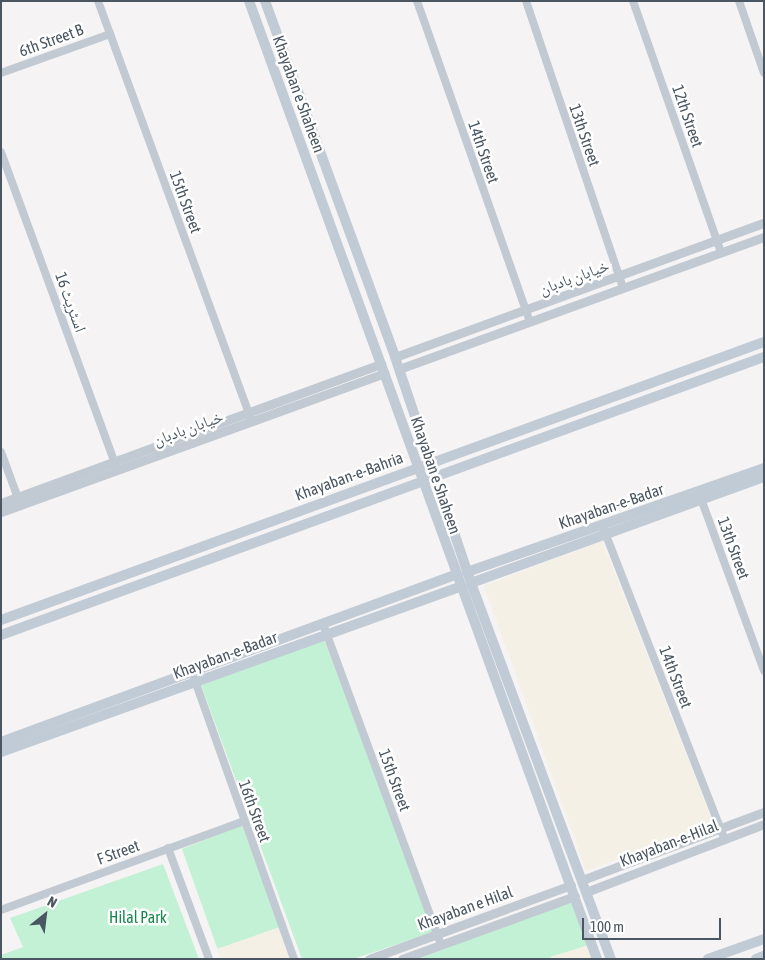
<!DOCTYPE html>
<meta charset="utf-8">
<style>
body{margin:0}
#map{position:relative;width:765px;height:960px;overflow:hidden;background:#f5f3f3;font-family:"Asap Condensed","Noto Naskh Arabic",sans-serif}
div>[style]{position:absolute}
[style*='--x']{left:calc(var(--x)*1px);top:calc(var(--y)*1px);width:calc(var(--w)*1px);rotate:calc(var(--a)*1deg)}
.green>*{inset:0;background:#c3f1d5}
.sand>*{inset:0;background:#f5f0e5}
.minor>*{height:8px;margin:-4px;padding:0 4px;transform-origin:4px;border-radius:4px;background:#c1cad2}
.tertiary>*{height:9px;margin:-4.5px;padding:0 4.5px;transform-origin:4.5px;border-radius:4.5px;background:#c1cad2}
.secondary>*{height:10px;margin:-5px;padding:0 5px;transform-origin:5px;border-radius:5px;background:#c1cbd6}
span{translate:-50% -50%;white-space:nowrap;text-align:center;line-height:1.15;-webkit-text-stroke:5px #fff;paint-order:stroke}
.street-label{font-size:16px;color:#4a5661}
.park-label{font-size:16px;color:#17864f}
.frame{position:absolute;inset:0;border:2px solid #4a5661;pointer-events:none}
.north{position:absolute;left:20px;top:890px;width:50px;height:50px;-webkit-text-stroke:4px #fff;paint-order:stroke;rotate:29deg;font-size:14px;font-weight:700;line-height:20px;text-align:center;color:#4a5661}
.north::after{content:'';display:block;margin:auto;width:18px;height:22px;background:#4a5661;clip-path:polygon(50% 0,100% 100%,50% 72%,0 100%)}
.scale{position:absolute;left:582px;top:918px;width:139px;height:22px;box-sizing:border-box;border:2px solid #4a5661;border-top:0;padding-left:6px;font-size:15px;line-height:18px;white-space:nowrap;color:#4a5661;-webkit-text-stroke:4px #fff;paint-order:stroke}
</style>
<div id="map">
<div class="green">
<i style="clip-path:polygon(324px 639px,434px 932px,353px 959px,302px 959px,201px 685px)"></i>
<i style="clip-path:polygon(242px 825px,280px 927px,218px 949px,221px 959px,182px 849px)"></i>
<i style="clip-path:polygon(163px 864px,199px 959px,1px 959px,1px 955px,23px 947px,10px 918px)"></i>
<i style="clip-path:polygon(574px 900px,589px 945px,551px 957px,552px 959px,418px 959px)"></i>
</div>
<div class="sand">
<i style="clip-path:polygon(602px 541px,713px 823px,586px 871px,484px 586px)"></i>
<i style="clip-path:polygon(280px 927px,292px 959px,221px 959px,217px 949px)"></i>
<i style="clip-path:polygon(589px 945px,594px 959px,552px 959px,551px 957px)"></i>
</div>
<div class="minor">
<i style="--x:98;--y:1;--w:447;--a:69.9"></i>
<i style="--x:417;--y:1;--w:339;--a:70.6"></i>
<i style="--x:526;--y:1;--w:303;--a:71.3"></i>
<i style="--x:633;--y:1;--w:266;--a:70.7"></i>
<i style="--x:739;--y:1;--w:76;--a:70.9"></i>
<i style="--x:1;--y:73;--w:116;--a:-19.7"></i>
<i style="--x:1;--y:152;--w:334;--a:69.9"></i>
<i style="--x:1;--y:452;--w:52;--a:69.8"></i>
<i style="--x:700;--y:496;--w:186;--a:69.9"></i>
<i style="--x:604;--y:530;--w:331;--a:68.7"></i>
<i style="--x:323;--y:624;--w:342;--a:69.8"></i>
<i style="--x:194;--y:678;--w:298;--a:70.4"></i>
<i style="--x:168;--y:848;--w:118;--a:69.7"></i>
<i style="--x:1;--y:910;--w:259;--a:-20.1"></i>
</div>
<div class="tertiary">
<i style="--x:395;--y:357;--w:393;--a:-20"></i>
<i style="--x:399;--y:369;--w:388;--a:-19.9"></i>
<i style="--x:1;--y:503;--w:405;--a:-20.1"></i>
<i style="--x:1;--y:512;--w:408;--a:-19.9"></i>
<i style="--x:582;--y:880;--w:194;--a:-20.5"></i>
<i style="--x:586;--y:892;--w:191;--a:-20.9"></i>
<i style="--x:369;--y:959;--w:215;--a:-20.1"></i>
<i style="--x:402;--y:959;--w:184;--a:-20"></i>
</div>
<div class="secondary">
<i style="--x:249;--y:1;--w:1019;--a:70.04"></i>
<i style="--x:265;--y:1;--w:379;--a:69.9"></i>
<i style="--x:395;--y:357;--w:238;--a:71.4"></i>
<i style="--x:471;--y:583;--w:401;--a:69.6"></i>
<i style="--x:467;--y:572;--w:315;--a:-19.3"></i>
<i style="--x:471;--y:583;--w:312;--a:-19.9"></i>
<i style="--x:1;--y:620;--w:812;--a:-20.02"></i>
<i style="--x:1;--y:635;--w:812;--a:-20.02"></i>
<i style="--x:1;--y:742;--w:485;--a:-20.2"></i>
<i style="--x:1;--y:752;--w:488;--a:-19.8"></i>
<i style="--x:708;--y:959;--w:59;--a:-19.7"></i>
<i style="--x:756;--y:959;--w:9;--a:-21"></i>
</div>
<div class="street-label">
<span style="left:51px;top:40px;rotate:-20deg">6th Street B</span>
<span style="left:299px;top:94px;rotate:70deg">Khayaban e Shaheen</span>
<span style="left:688px;top:116px;rotate:71deg">12th Street</span>
<span style="left:585px;top:135px;rotate:71deg">13th Street</span>
<span style="left:484px;top:152px;rotate:71deg">14th Street</span>
<span style="left:186px;top:202px;rotate:70deg">15th Street</span>
<span style="left:574px;top:277px;rotate:-20deg">خیابان بادبان</span>
<span style="left:71px;top:302px;rotate:70deg">اسٹریٹ 16</span>
<span style="left:188px;top:428px;rotate:-20deg">خیابان بادبان</span>
<span style="left:436px;top:475px;rotate:71deg">Khayaban e Shaheen</span>
<span style="left:349px;top:476px;rotate:-20deg">Khayaban-e-Bahria</span>
<span style="left:611px;top:506px;rotate:-19deg">Khayaban-e-Badar</span>
<span style="left:734px;top:548px;rotate:70deg">13th Street</span>
<span style="left:225px;top:655px;rotate:-20deg">Khayaban-e-Badar</span>
<span style="left:676px;top:677px;rotate:69deg">14th Street</span>
<span style="left:395px;top:780px;rotate:70deg">15th Street</span>
<span style="left:255px;top:811px;rotate:70deg">16th Street</span>
<span style="left:669px;top:843px;rotate:-21deg">Khayaban-e-Hilal</span>
<span style="left:118px;top:852px;rotate:-20deg">F Street</span>
<span style="left:465px;top:908px;rotate:-20deg">Khayaban e Hilal</span>
</div>
<div class="park-label">
<span style="left:138px;top:917px">Hilal Park</span>
</div>
<div class="frame"></div>
<div class="north">N</div>
<div class="scale">100 m</div>
</div>
